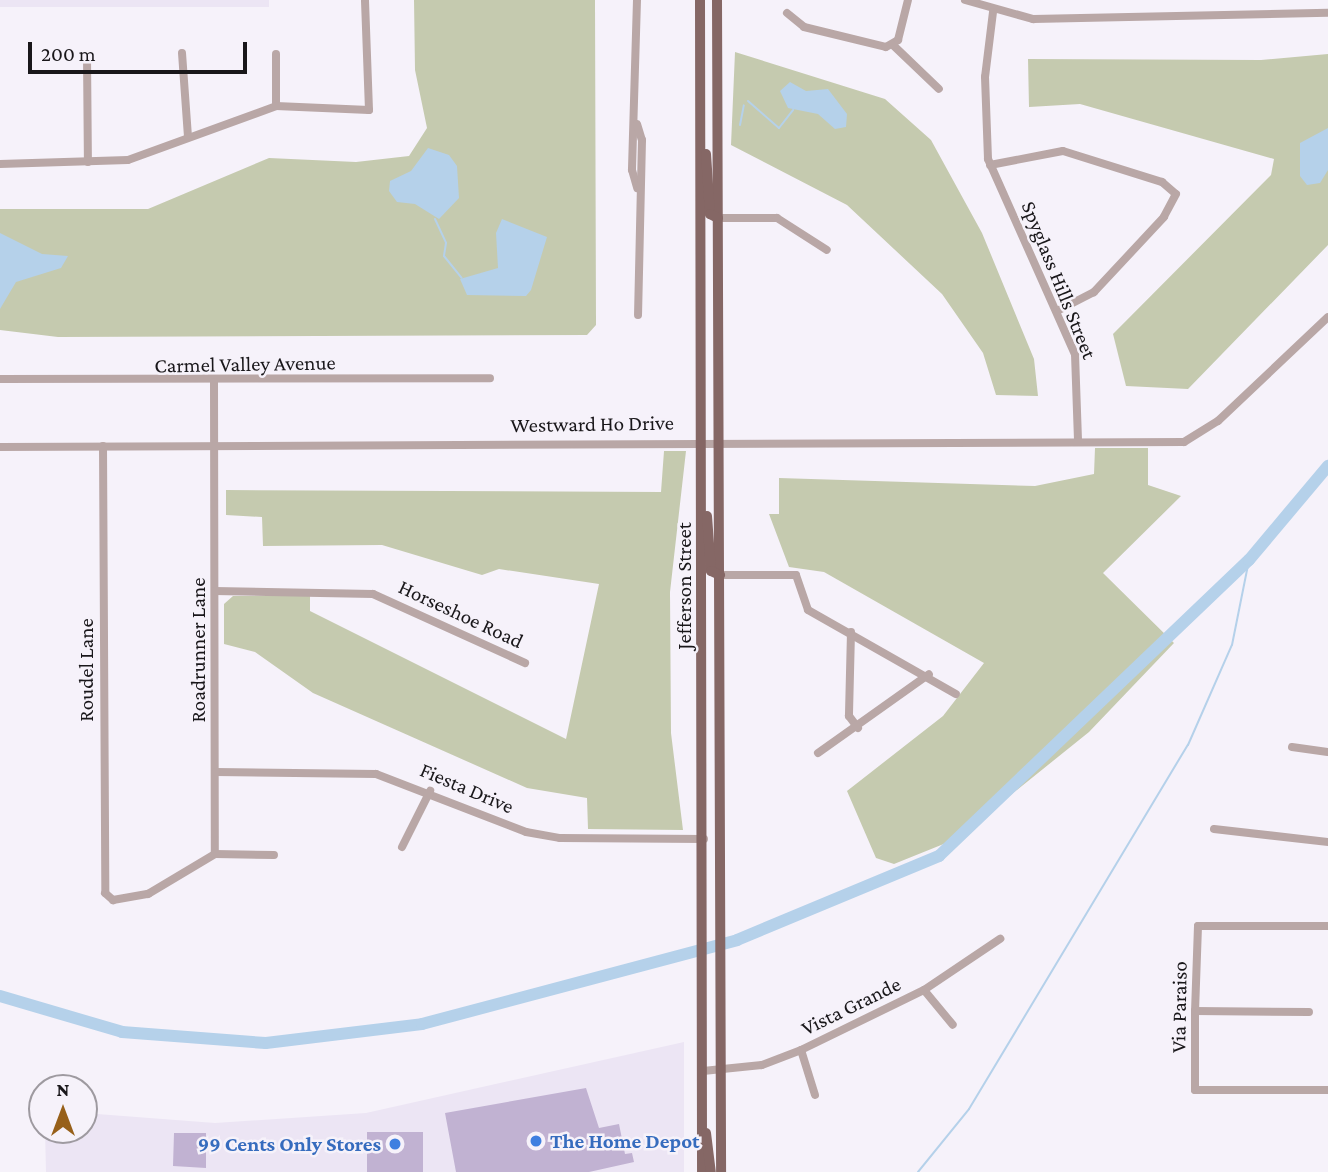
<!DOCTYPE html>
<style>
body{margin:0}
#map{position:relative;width:1328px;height:1172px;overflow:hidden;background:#f6f2fa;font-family:"Crimson Pro",serif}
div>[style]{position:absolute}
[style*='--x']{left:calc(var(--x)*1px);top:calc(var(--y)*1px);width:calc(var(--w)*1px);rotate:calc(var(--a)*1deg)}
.built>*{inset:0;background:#ece5f4}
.green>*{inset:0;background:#c5caaf}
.water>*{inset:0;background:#b5d1ea}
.stream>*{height:2px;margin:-1px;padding:0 1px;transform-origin:1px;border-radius:1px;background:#b5d1ea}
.river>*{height:12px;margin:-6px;padding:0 6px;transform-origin:6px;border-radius:6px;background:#b5d1ea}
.building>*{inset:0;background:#c1b2d2}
.minor>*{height:8px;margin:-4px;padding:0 4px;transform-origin:4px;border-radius:4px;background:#b9a7a6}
.major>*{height:10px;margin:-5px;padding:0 5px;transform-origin:5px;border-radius:5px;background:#856765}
.dots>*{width:19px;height:19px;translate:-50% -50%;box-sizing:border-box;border:4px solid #f6f2fa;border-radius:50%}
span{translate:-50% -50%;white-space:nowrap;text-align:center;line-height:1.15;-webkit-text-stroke:5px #f6f2fa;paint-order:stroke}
.street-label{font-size:21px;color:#19171a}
.shop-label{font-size:21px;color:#366cbe;font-weight:700}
.left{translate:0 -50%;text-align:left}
.right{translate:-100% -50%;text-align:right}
.north{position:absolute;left:28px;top:1074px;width:70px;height:70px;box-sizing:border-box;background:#f6f2fa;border:2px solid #9e9aa0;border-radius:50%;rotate:0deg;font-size:19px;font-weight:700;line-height:28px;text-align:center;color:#19171a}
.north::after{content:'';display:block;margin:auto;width:24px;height:32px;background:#97601a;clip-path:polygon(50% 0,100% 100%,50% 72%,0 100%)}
.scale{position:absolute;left:28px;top:42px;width:219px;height:32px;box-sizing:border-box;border:4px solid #19171a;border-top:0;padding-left:9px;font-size:21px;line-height:24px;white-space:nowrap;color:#19171a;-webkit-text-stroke:5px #f6f2fa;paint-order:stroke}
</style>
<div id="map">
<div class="built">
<i style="clip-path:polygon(0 0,269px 0,269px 7px,0 7px)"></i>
<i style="clip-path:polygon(684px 1042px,684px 1172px,46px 1172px,45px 1130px,84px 1130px,84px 1113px,215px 1123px,366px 1113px)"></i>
</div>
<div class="green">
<i style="clip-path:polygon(414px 0,595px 0,596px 325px,587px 335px,58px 337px,0 330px,0 209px,148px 209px,269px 158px,356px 162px,409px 156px,427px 128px,415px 70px)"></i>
<i style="clip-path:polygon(735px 52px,885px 99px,931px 140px,982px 233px,1034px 359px,1038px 396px,996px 395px,983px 353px,942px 294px,847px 205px,731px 145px)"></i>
<i style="clip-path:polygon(1328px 54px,1328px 245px,1188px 389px,1126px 386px,1113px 334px,1271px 175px,1274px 159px,1080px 104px,1029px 107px,1028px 59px,1261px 60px)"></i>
<i style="clip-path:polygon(1095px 448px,1148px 448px,1148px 485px,1181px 496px,1103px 573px,1174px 643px,1089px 732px,956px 839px,894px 864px,876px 858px,847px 791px,943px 716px,984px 663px,824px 572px,789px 567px,769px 514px,779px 514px,779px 478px,1035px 486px,1094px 474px)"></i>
<i style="clip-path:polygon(664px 451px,686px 451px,670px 592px,671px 733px,683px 830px,588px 829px,587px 798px,527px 788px,313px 693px,255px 652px,224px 644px,224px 604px,233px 596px,310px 596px,310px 611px,566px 739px,599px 584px,499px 569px,482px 575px,382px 545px,263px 546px,262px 517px,226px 515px,226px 490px,661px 492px)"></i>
</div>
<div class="water">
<i style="clip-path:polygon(790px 82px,806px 91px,828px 89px,847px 114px,846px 127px,835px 129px,818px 114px,788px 108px,780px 91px)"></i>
<i style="clip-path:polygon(1328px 128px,1328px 170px,1320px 183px,1307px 185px,1300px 176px,1300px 143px)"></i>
<i style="clip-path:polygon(428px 148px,449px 155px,457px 166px,459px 198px,439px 219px,415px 204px,397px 202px,389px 191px,390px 181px,411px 171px)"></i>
<i style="clip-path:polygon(502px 219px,547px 237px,531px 290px,526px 296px,467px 295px,460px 279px,498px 268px,496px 233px)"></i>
<i style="clip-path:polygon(0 233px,42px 254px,68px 256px,61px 268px,16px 282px,0 309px)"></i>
</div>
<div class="stream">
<i style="--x:748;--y:101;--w:41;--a:41.1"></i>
<i style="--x:779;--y:128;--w:23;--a:-52"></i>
<i style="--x:740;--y:125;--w:20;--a:-79"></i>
<i style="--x:435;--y:219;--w:26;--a:65"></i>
<i style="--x:446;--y:243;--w:13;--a:99"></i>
<i style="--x:444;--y:256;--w:28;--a:51"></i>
<i style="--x:918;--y:1172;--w:81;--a:-51"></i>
<i style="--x:969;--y:1109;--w:425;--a:-59"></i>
<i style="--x:1188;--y:745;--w:109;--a:-66.3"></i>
<i style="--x:1232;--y:645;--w:87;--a:-78.7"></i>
</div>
<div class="river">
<i style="--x:0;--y:996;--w:127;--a:16.4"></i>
<i style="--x:122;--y:1032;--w:144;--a:4.4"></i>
<i style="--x:266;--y:1043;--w:157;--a:-6.9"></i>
<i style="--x:422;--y:1024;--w:326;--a:-14.9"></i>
<i style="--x:737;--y:940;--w:219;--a:-22.6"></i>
<i style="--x:939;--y:856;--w:429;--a:-43.7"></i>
<i style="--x:1249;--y:560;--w:123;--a:-50"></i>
</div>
<div class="building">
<i style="clip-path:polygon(586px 1088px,599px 1128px,619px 1124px,625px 1154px,632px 1153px,634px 1162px,589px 1172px,456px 1172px,445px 1113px)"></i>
<i style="clip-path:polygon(367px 1132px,423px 1132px,423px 1172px,367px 1172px)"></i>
<i style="clip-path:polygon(174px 1133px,206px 1133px,206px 1168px,173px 1166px)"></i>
</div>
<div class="minor">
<i style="--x:637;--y:0;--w:170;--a:91.7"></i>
<i style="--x:632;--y:170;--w:19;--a:74"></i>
<i style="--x:965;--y:0;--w:71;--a:15.6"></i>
<i style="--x:1033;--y:19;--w:295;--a:-1.2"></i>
<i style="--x:993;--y:12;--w:65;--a:97"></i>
<i style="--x:985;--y:77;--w:82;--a:87.9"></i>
<i style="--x:988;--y:159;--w:214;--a:66"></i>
<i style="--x:1075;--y:354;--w:88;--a:88"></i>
<i style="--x:787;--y:13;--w:22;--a:39"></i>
<i style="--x:804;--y:27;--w:84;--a:13.7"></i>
<i style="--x:886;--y:47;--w:14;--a:-30"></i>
<i style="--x:898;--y:40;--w:41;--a:-76"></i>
<i style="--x:894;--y:46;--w:62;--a:43.7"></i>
<i style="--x:182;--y:53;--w:83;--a:85.9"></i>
<i style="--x:276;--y:54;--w:52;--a:90"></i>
<i style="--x:87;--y:56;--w:106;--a:89.5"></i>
<i style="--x:637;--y:124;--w:17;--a:73"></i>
<i style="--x:642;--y:140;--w:175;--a:91.3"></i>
<i style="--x:0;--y:164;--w:128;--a:-1.8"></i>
<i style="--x:128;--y:160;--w:158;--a:-20"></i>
<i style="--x:276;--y:106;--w:93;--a:2.5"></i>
<i style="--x:369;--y:110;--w:110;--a:-92.1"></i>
<i style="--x:990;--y:165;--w:74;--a:-10.9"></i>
<i style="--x:1063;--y:151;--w:104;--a:17.4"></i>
<i style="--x:1162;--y:182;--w:18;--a:41"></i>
<i style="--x:1176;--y:194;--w:26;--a:118"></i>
<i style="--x:1164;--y:217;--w:103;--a:133"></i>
<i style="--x:1094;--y:292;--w:42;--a:152.8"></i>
<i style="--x:718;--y:218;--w:59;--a:0"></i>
<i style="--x:777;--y:218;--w:59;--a:32.6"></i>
<i style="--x:0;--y:379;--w:490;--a:-0.1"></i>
<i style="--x:214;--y:382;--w:472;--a:89.9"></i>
<i style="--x:103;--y:446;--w:447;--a:89.7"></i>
<i style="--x:105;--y:893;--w:11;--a:41"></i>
<i style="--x:113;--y:900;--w:36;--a:-10"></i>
<i style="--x:148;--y:894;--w:78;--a:-30.8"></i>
<i style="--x:215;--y:854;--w:59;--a:1"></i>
<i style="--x:0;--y:447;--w:1184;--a:-0.24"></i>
<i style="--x:1184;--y:442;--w:40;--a:-32"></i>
<i style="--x:1218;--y:421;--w:151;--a:-43.4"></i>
<i style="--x:720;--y:575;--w:76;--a:0"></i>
<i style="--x:796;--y:575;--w:37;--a:71"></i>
<i style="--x:808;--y:610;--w:170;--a:29.6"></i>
<i style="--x:215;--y:591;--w:158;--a:1.1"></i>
<i style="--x:373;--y:594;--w:167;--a:24.4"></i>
<i style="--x:851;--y:632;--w:84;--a:91.4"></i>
<i style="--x:849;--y:716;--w:15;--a:53"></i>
<i style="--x:1292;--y:747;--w:36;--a:8"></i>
<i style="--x:818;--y:753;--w:136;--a:-35.4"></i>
<i style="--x:216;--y:772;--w:160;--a:0.7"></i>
<i style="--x:376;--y:774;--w:161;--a:21.1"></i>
<i style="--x:526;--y:832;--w:35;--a:10"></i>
<i style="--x:560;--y:838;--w:144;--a:0.4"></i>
<i style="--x:1214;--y:829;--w:115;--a:6.5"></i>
<i style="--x:402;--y:847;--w:63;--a:-63.4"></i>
<i style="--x:1328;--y:926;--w:130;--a:180"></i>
<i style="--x:1198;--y:926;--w:85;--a:92"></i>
<i style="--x:1195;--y:1011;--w:79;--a:90"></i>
<i style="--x:1195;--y:1090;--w:133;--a:0"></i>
<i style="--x:924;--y:990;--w:45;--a:50.4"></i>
<i style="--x:1195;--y:1011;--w:114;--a:0.5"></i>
<i style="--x:801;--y:1050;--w:47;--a:72.7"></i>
<i style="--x:703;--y:1071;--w:59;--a:-5.8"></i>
<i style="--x:762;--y:1065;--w:42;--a:-21"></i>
<i style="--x:801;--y:1050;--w:137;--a:-26"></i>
<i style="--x:924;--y:990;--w:92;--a:-33.9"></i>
</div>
<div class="major">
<i style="--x:700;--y:0;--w:1172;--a:89.9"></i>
<i style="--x:717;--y:0;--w:1172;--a:89.8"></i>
<i style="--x:706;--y:154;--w:60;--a:86.2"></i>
<i style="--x:710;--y:214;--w:9;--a:27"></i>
<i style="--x:707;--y:516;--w:55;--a:85.8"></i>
<i style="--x:711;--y:571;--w:10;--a:24"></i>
<i style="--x:706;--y:1133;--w:39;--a:83"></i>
</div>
<div class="dots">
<i style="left:536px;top:1141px;background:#3f7fe0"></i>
<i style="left:395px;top:1144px;background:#3f7fe0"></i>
</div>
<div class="street-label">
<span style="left:1059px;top:280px;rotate:68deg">Spyglass Hills Street</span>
<span style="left:245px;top:364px;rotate:-1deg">Carmel Valley Avenue</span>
<span style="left:592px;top:424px;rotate:-1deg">Westward Ho Drive</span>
<span style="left:684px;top:586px;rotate:-90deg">Jefferson Street</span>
<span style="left:461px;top:614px;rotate:25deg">Horseshoe Road</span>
<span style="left:198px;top:650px;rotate:-90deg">Roadrunner Lane</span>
<span style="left:86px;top:670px;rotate:-90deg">Roudel Lane</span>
<span style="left:467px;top:788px;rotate:23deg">Fiesta Drive</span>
<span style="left:851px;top:1006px;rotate:-26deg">Vista Grande</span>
<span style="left:1179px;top:1007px;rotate:-89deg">Via Paraiso</span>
</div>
<div class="shop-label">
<span class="left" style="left:550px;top:1141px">The Home Depot</span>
<span class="right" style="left:381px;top:1144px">99 Cents Only Stores</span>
</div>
<div class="north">N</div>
<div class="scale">200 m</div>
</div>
